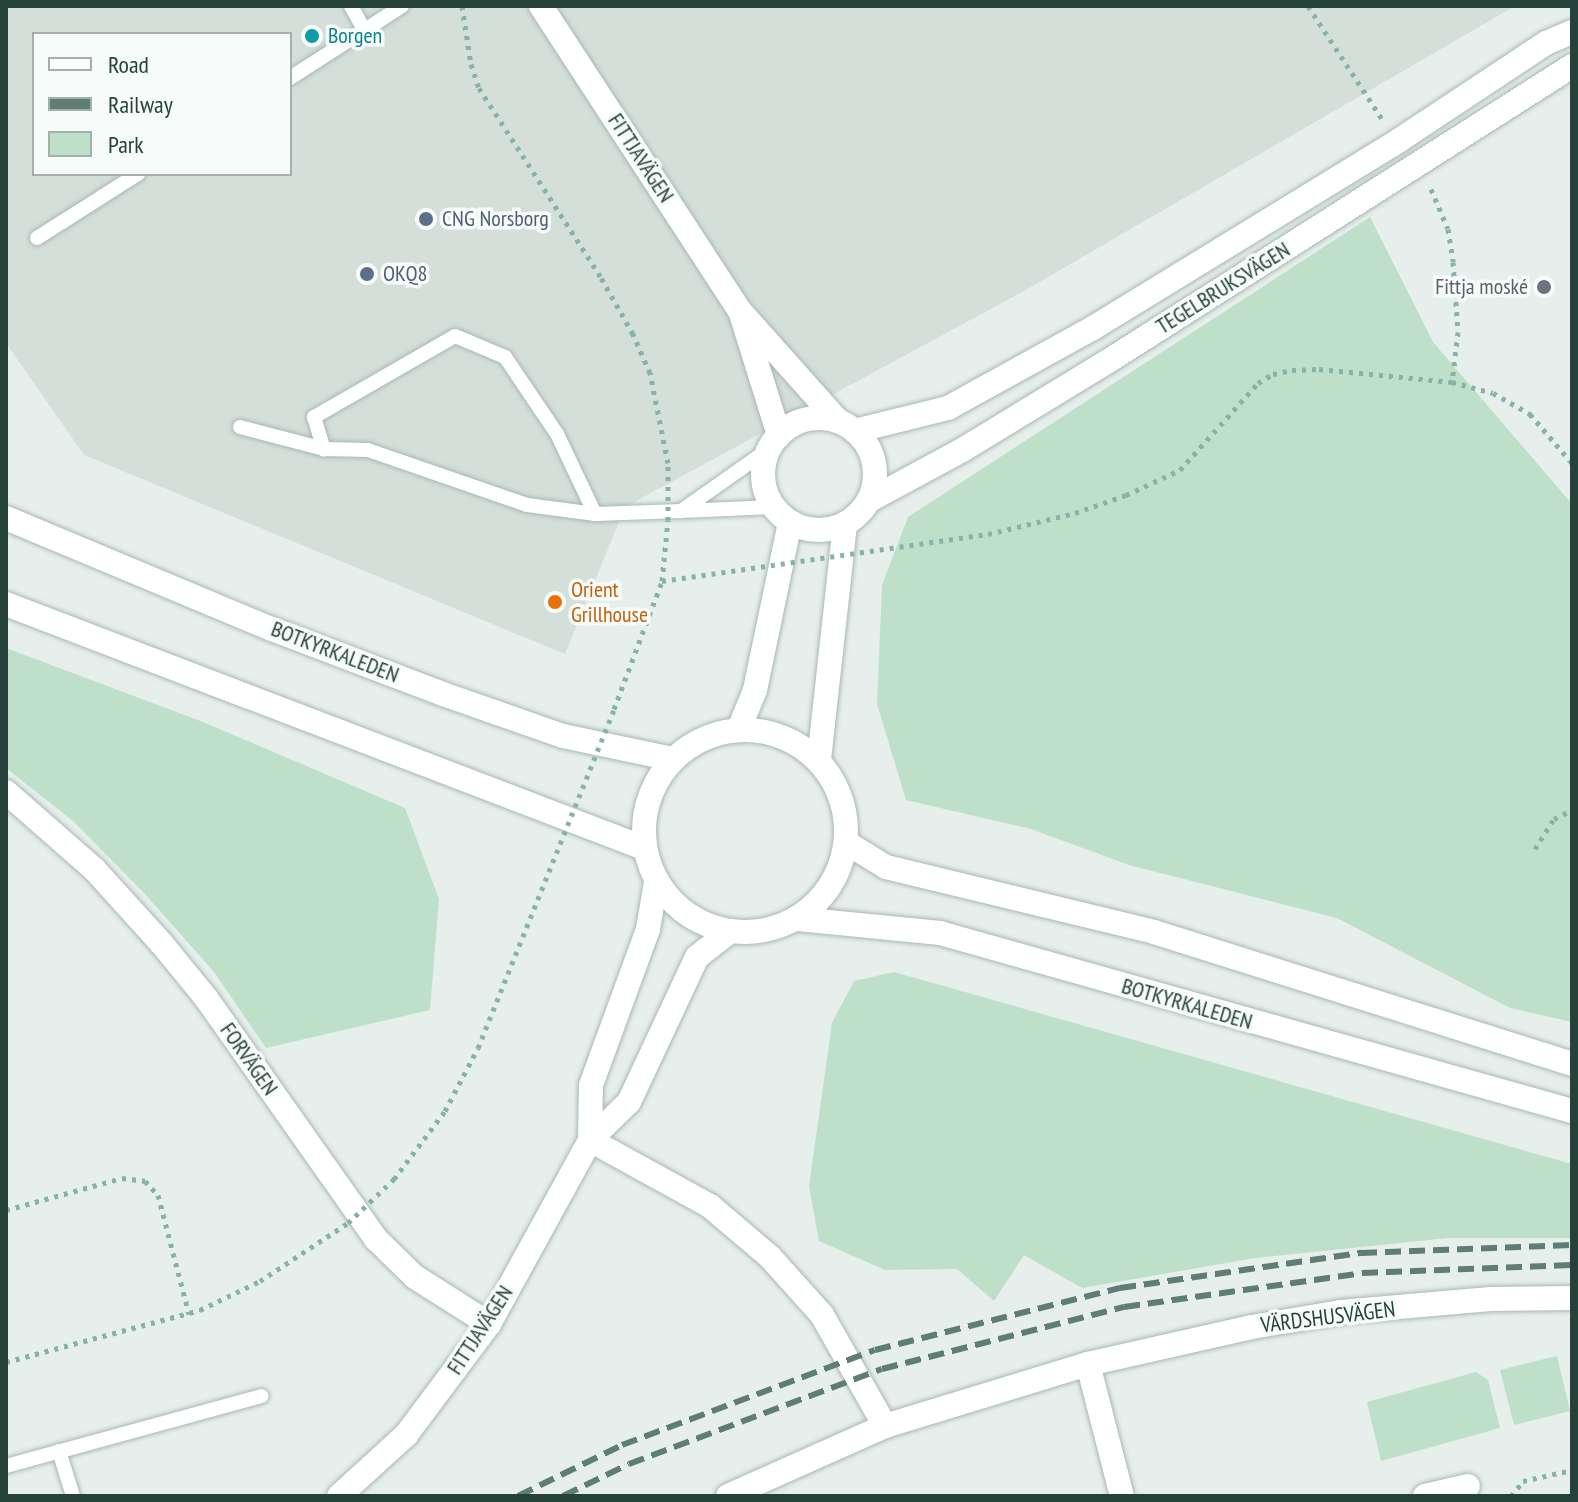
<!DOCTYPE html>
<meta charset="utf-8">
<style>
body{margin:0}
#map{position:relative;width:1578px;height:1502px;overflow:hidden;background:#e6efeb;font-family:"PT Sans Narrow",sans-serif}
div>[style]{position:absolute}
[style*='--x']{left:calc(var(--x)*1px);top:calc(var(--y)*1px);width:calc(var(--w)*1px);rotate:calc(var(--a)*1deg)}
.built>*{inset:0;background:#d4dfda}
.green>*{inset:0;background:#bfe0c8}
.path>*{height:5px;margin-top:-2.5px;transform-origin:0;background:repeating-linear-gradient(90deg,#86b3a5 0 4px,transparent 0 10px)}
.roads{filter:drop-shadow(0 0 2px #a8b8b2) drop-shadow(0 0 2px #a8b8b2)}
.service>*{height:14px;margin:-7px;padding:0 7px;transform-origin:7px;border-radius:7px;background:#fff}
.minor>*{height:24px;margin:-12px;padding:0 12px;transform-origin:12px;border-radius:12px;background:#fff}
.tertiary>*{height:24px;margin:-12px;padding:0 12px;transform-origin:12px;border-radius:12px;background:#fff}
.tertiary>.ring{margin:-12px;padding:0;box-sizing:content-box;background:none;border:24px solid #fff;border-radius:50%}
.secondary>*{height:24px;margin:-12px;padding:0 12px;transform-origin:12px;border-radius:12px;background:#fff}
.secondary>.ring{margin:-12px;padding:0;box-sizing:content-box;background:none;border:24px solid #fff;border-radius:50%}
.rail>*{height:6px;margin-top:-3px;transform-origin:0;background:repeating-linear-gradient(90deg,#5f7d75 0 16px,transparent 0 24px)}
.path-bridge>*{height:5px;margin-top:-2.5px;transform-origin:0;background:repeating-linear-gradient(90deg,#86b3a5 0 4px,transparent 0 10px)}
.dots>*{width:22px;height:22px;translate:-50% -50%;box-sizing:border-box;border:4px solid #f7fbf9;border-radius:50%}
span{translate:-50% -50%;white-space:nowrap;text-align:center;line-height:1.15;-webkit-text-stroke:7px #f7fbf9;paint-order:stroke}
.culture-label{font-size:22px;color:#0d838f}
.left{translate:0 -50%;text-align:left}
.street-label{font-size:22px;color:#24423a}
.service-label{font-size:22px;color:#4e5e75}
.worship-label{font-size:22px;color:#5b616d}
.right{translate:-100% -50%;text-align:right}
.food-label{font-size:22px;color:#c56008}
.frame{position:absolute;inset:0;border:8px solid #24423a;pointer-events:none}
.legend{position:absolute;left:32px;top:32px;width:260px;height:144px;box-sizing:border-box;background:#f7fbf9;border:2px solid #a3b1ad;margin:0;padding:10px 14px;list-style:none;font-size:24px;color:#24423a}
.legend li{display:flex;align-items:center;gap:16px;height:40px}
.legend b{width:40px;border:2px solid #a3b1ad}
</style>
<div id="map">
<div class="built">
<i style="clip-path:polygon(evenodd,9px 6px,1515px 6px,1024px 291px,625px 507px,565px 654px,84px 455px,6px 343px,6px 10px,9px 6px,34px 34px,290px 34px,290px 174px,34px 174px,34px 34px)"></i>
</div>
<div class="green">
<i style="clip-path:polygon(1370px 217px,1433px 342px,1572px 504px,1572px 1022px,1510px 1008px,1337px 918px,1129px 865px,1031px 829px,906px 800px,877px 704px,882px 585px,908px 517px)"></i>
<i style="clip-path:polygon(6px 648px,203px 722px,405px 808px,439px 899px,430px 1010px,266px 1048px,214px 972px,145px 894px,73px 821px,6px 768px)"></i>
<i style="clip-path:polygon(894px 972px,1572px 1164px,1572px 1238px,1448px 1238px,1255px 1258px,1082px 1288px,1024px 1255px,994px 1301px,957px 1269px,885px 1270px,819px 1241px,809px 1186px,832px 1023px,854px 981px)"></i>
<i style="clip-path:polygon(1557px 1356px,1570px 1411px,1514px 1425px,1500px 1370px)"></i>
<i style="clip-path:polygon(1476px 1372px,1488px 1380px,1500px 1428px,1381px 1461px,1367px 1402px)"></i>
</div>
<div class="path">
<i style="--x:462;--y:6;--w:59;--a:81.2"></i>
<i style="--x:471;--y:64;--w:25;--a:72"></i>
<i style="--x:479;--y:88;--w:224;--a:57.2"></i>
<i style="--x:1308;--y:6;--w:135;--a:56.8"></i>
<i style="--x:1431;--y:189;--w:43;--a:67"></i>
<i style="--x:1448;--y:229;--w:33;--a:81"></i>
<i style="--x:1453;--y:262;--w:70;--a:85.9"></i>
<i style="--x:1458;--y:332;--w:50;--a:96.8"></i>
<i style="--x:988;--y:534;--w:89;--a:-13.6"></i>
<i style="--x:1075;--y:513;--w:54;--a:-19.4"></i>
<i style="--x:1126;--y:495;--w:60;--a:-24.8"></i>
<i style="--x:1180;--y:470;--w:117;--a:-48.1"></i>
<i style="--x:1258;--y:383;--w:17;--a:-31"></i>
<i style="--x:1273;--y:374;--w:19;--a:-12"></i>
<i style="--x:1292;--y:370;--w:27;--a:-2"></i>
<i style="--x:1319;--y:369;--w:134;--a:5.6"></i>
<i style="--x:1452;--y:382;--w:42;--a:15"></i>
<i style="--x:1493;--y:393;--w:43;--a:29.6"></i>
<i style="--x:1530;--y:414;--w:65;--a:49.4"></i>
<i style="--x:1535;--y:849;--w:36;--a:-58"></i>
<i style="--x:1554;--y:819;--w:20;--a:-27"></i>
<i style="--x:6;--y:1210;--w:120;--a:-15.4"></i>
<i style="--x:122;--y:1178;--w:23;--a:7"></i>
<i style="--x:145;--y:1181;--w:19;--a:47"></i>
<i style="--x:158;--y:1195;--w:123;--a:75.4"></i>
<i style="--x:6;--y:1362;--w:201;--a:-15"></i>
<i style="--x:1511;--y:1496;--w:19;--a:-51"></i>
<i style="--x:1523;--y:1481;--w:50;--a:-12.7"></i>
</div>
<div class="roads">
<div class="service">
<i style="--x:351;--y:6;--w:29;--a:61"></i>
<i style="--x:290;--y:78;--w:133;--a:-32.7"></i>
<i style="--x:37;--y:238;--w:120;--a:-32.4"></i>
<i style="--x:240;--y:427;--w:87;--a:14.7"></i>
<i style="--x:324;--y:449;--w:44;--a:1.3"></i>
<i style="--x:368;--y:450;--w:168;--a:19.1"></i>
<i style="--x:527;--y:505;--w:69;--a:7.5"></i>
<i style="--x:595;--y:514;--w:89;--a:-115.4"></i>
<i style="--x:557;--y:434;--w:93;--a:-124"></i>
<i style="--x:505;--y:357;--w:54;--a:-157.2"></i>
<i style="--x:455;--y:336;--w:163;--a:150.1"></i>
<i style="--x:314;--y:417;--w:34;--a:73"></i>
<i style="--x:769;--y:449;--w:108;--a:144.8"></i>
<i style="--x:681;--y:511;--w:93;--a:-2.5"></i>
<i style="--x:595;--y:514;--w:86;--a:-2"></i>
<i style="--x:59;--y:1451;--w:47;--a:72.7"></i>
<i style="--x:6;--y:1466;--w:265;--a:-15.3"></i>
</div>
<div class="minor">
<i style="--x:541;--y:6;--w:364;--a:56.9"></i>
<i style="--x:740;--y:311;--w:147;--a:48.3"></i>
<i style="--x:742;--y:317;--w:124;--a:72.6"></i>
<i style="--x:590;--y:1140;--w:137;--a:28.8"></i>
<i style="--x:710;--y:1206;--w:79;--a:40.4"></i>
<i style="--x:770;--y:1257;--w:78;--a:48.1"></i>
<i style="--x:822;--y:1315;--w:128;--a:60.4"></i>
<i style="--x:1088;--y:1364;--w:136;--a:75.6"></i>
<i style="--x:728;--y:1496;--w:172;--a:-24"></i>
<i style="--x:885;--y:1426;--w:212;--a:-17"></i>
<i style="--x:1088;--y:1364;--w:168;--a:-12.7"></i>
<i style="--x:1252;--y:1327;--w:90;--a:-9.6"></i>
<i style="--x:1341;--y:1312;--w:150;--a:-5"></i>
<i style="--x:1490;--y:1299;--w:82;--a:-0.7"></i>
<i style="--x:1425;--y:1496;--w:44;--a:-13.1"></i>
</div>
<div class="tertiary">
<i class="ring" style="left:763px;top:418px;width:88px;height:88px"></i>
<i style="--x:855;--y:431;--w:96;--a:-13.9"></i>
<i style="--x:948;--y:408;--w:166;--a:-28.9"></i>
<i style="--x:1093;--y:328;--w:358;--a:-31.5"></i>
<i style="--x:1398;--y:141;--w:178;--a:-33.5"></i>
<i style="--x:1546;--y:43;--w:28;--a:-23"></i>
<i style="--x:868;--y:501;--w:109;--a:-28.4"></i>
<i style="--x:964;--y:449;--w:171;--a:-31.4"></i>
<i style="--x:1110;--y:360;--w:548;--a:-32.47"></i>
<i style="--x:739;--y:729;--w:42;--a:-67.7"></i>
<i style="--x:755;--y:690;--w:172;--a:-78.2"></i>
<i style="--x:819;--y:760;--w:237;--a:-83.7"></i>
<i style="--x:6;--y:792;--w:117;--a:41.2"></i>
<i style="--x:94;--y:869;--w:101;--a:47.8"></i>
<i style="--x:162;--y:944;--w:70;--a:50.8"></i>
<i style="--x:206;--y:998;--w:295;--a:54.8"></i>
<i style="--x:376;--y:1239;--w:54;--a:44.3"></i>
<i style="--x:415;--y:1277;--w:88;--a:32.4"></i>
<i style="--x:590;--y:1140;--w:55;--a:-89"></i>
<i style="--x:591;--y:1085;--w:166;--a:-69.9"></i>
<i style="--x:648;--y:929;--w:48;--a:-80.3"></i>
<i style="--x:339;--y:1496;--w:91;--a:-42.3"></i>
<i style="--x:406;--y:1435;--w:139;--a:-53.2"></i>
<i style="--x:489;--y:1324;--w:210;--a:-61.2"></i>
<i style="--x:590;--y:1140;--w:54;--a:-44.3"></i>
<i style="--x:629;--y:1102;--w:160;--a:-64.9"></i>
<i style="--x:697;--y:957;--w:41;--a:-38"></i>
</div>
<div class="secondary">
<i style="--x:6;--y:518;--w:288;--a:22.7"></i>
<i style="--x:272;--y:629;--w:183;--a:20.8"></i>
<i style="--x:443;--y:694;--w:127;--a:19.3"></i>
<i style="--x:563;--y:736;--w:112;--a:11.8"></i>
<i style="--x:6;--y:604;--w:683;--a:20.93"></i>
<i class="ring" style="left:644px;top:730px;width:178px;height:178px"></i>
<i style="--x:847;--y:843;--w:46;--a:31.6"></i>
<i style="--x:886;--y:867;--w:276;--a:13.6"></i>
<i style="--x:1154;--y:932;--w:438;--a:17.5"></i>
<i style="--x:798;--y:919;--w:143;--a:5.6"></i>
<i style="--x:940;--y:933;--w:657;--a:15.73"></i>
</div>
</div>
<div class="rail">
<i style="--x:518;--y:1496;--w:116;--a:-26.1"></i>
<i style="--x:622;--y:1445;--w:270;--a:-20.6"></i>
<i style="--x:875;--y:1350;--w:253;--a:-14.2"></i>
<i style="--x:1120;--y:1288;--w:244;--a:-8.3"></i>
<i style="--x:1361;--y:1253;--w:211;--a:-2.2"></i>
<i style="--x:563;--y:1496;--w:73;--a:-25.9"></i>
<i style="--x:629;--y:1464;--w:270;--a:-20.6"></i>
<i style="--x:882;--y:1369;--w:250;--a:-14.4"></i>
<i style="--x:1124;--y:1307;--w:240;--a:-8.1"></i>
<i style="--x:1362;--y:1273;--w:210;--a:-2.2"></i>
</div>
<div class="path-bridge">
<i style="--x:662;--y:581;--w:329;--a:-8.2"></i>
<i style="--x:200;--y:1310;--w:67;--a:-25.8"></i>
<i style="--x:260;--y:1281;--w:105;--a:-33.4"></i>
<i style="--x:348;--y:1223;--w:64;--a:-43.7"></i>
<i style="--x:394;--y:1179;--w:85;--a:-53.1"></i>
<i style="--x:445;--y:1111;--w:71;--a:-62.4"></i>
<i style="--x:478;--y:1048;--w:365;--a:-68.1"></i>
<i style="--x:614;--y:709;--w:137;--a:-69.4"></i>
<i style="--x:662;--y:581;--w:61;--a:-84.4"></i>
<i style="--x:668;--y:520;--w:57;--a:-90"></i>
<i style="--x:668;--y:463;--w:92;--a:-101.3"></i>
<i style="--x:650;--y:373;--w:43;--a:-113.6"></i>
<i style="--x:633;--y:334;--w:67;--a:-119.6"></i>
</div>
<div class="dots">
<i style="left:312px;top:36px;background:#0f9aa8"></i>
<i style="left:426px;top:219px;background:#5c6f8a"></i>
<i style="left:367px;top:274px;background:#5c6f8a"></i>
<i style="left:1544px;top:287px;background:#6b7280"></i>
<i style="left:555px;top:602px;background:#e8710a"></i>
</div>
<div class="culture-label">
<span class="left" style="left:328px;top:36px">Borgen</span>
</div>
<div class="street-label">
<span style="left:641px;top:158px;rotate:57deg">FITTJAVÄGEN</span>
<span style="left:1223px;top:288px;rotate:-32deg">TEGELBRUKSVÄGEN</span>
<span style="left:335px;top:652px;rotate:21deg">BOTKYRKALEDEN</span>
<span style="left:1187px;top:1004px;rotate:16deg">BOTKYRKALEDEN</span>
<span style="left:249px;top:1059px;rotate:55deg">FORVÄGEN</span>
<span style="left:1328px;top:1317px;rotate:-7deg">VÄRDSHUSVÄGEN</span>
<span style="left:480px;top:1330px;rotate:-57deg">FITTJAVÄGEN</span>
</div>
<div class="service-label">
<span class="left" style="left:442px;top:219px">CNG Norsborg</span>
<span class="left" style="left:383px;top:274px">OKQ8</span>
</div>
<div class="worship-label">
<span class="right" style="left:1528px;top:287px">Fittja moské</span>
</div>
<div class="food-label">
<span class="left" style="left:571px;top:602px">Orient<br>Grillhouse</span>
</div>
<div class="frame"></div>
<ul class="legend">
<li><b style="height:10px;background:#fff"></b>Road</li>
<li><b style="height:10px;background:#5f7d75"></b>Railway</li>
<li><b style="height:22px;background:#bfe0c8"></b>Park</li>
</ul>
</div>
